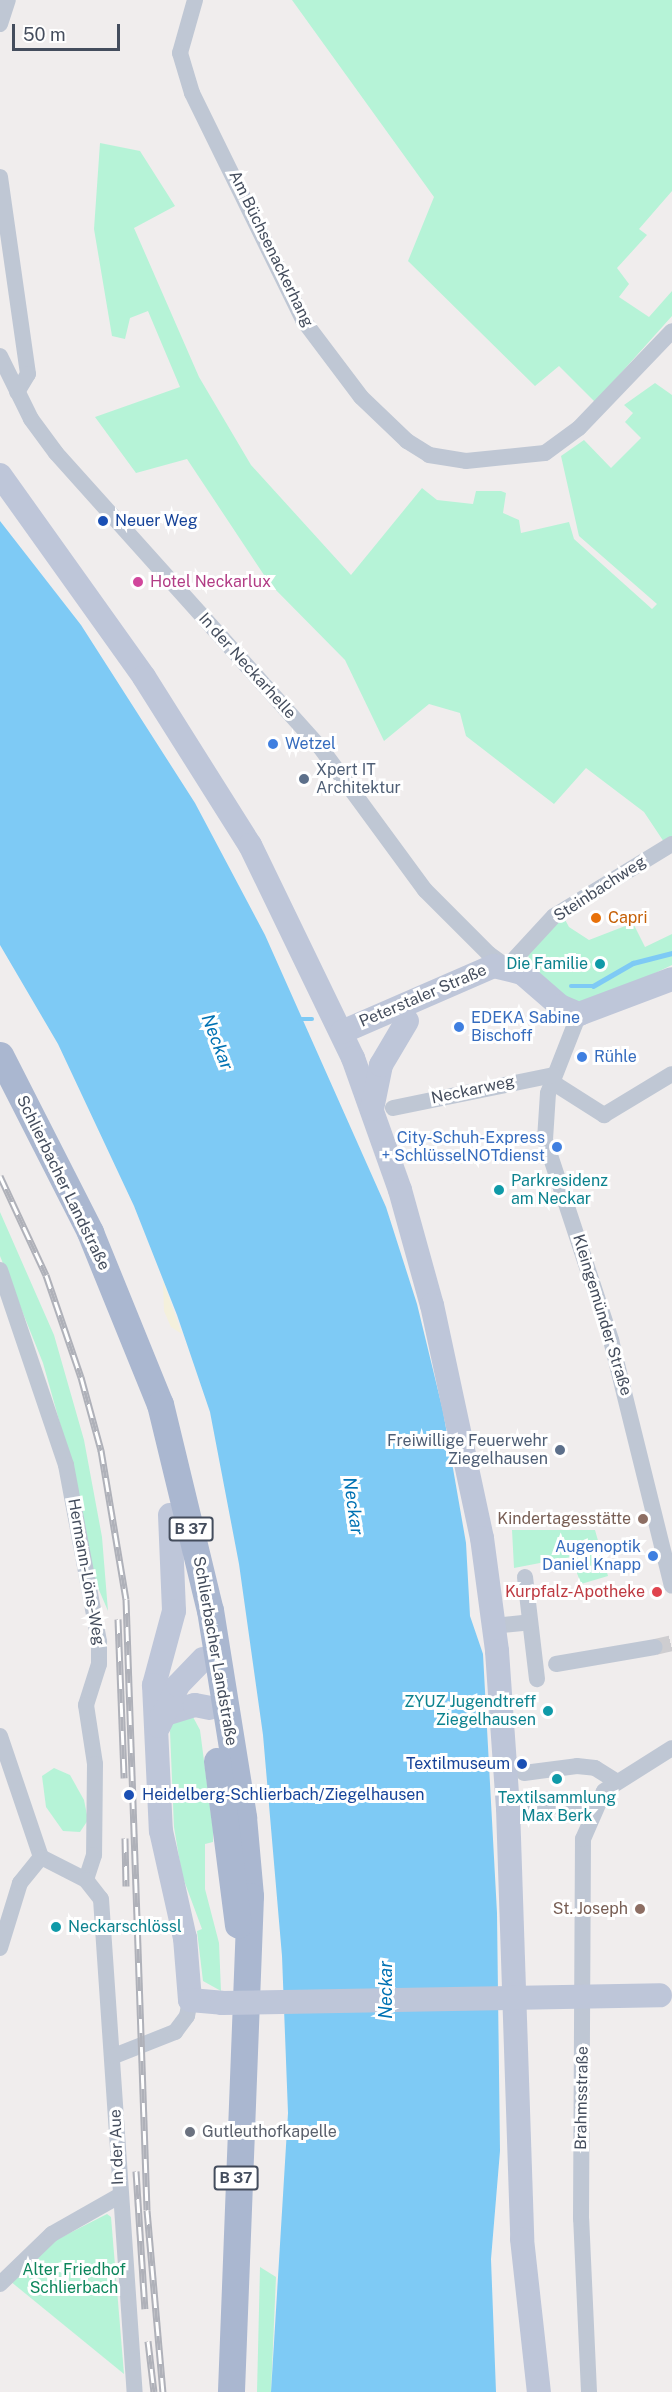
<!DOCTYPE html>
<meta charset="utf-8">
<style>
body{margin:0}
#map{position:relative;width:672px;height:2392px;overflow:hidden;background:#f0eded;font-family:"Public Sans",sans-serif}
div>[style]{position:absolute}
[style*='--x']{left:calc(var(--x)*1px);top:calc(var(--y)*1px);width:calc(var(--w)*1px);rotate:calc(var(--a)*1deg)}
.green>*{inset:0;background:#b6f3d7}
.sand>*{inset:0;background:#f4f0dc}
.water>*{inset:0;background:#7ecaf5}
.stream>*{height:4.5px;margin:-2.25px;padding:0 2.25px;transform-origin:2.25px;border-radius:2.25px;background:#7ecaf5}
.street-tunnel>*{height:16px;margin-top:-8px;transform-origin:0;background:repeating-linear-gradient(90deg,#cecdd0 0 16px,transparent 0 24px)}
.street>*{height:16px;margin:-8px;padding:0 8px;transform-origin:8px;border-radius:8px;background:#bfc7d4}
.secondary>*{height:24px;margin:-12px;padding:0 12px;transform-origin:12px;border-radius:12px;background:#bec6d9}
.primary>*{height:27px;margin:-13.5px;padding:0 13.5px;transform-origin:13.5px;border-radius:13.5px;background:#aab7d0}
.rail>*{height:7px;margin-top:-3.5px;transform-origin:0;background:repeating-linear-gradient(90deg,#fff 0 14px,#afb1b9 0 28px);box-sizing:border-box;border-block:2px solid #afb1b9}
.secondary-bridge>*{height:24px;margin:-12px;padding:0 12px;transform-origin:12px;border-radius:12px;background:#bec6d9}
.dots>*{width:16px;height:16px;translate:-50% -50%;box-sizing:border-box;border:3px solid #fff;border-radius:50%}
span{translate:-50% -50%;white-space:nowrap;text-align:center;line-height:1.15;-webkit-text-stroke:6px #fff;paint-order:stroke}
.shield-label span{padding:2px 4px;background:#fff;border:2px solid;border-radius:4px;-webkit-text-stroke-width:0}
.shield-label{font-size:15px;color:#444d5d;font-weight:700}
.street-label{font-size:16px;color:#444d5d}
.transit-label{font-size:16px;color:#164399}
.left{translate:0 -50%;text-align:left}
.right{translate:-100% -50%;text-align:right}
.hotel-label{font-size:16px;color:#b23c85}
.shop-label{font-size:16px;color:#366cbe}
.service-label{font-size:16px;color:#4e5e75}
.food-label{font-size:16px;color:#c56008}
.culture-label{font-size:16px;color:#0d838f}
.education-label{font-size:16px;color:#785e54}
.health-label{font-size:16px;color:#be3a42}
.worship-label{font-size:16px;color:#5b616d}
.park-label{font-size:16px;color:#0d865c}
.water-label{font-size:18px;color:#0072b3;font-style:italic}
.scale{position:absolute;left:12px;top:24px;width:108px;height:27px;box-sizing:border-box;border:3px solid #444d5d;border-top:0;padding-left:8px;font-size:18px;line-height:21px;white-space:nowrap;color:#444d5d;-webkit-text-stroke:4px #fff;paint-order:stroke}
</style>
<div id="map">
<div class="green">
<i style="clip-path:polygon(292px 0,672px 0,672px 191px,639px 229px,647px 235px,617px 268px,629px 284px,619px 297px,649px 317px,672px 291px,672px 316px,595px 402px,559px 366px,535px 386px,408px 261px,434px 197px)"></i>
<i style="clip-path:polygon(100px 143px,140px 151px,175px 206px,134px 228px,199px 377px,251px 465px,351px 575px,422px 488px,437px 500px,473px 504px,476px 491px,501px 491px,506px 493px,503px 513px,519px 520px,521px 533px,569px 522px,574px 539px,652px 609px,657px 604px,579px 536px,561px 456px,584px 440px,611px 468px,641px 438px,625px 422px,633px 413px,624px 405px,655px 383px,672px 395px,672px 839px,664px 842px,644px 812px,586px 768px,554px 804px,466px 736px,460px 713px,429px 704px,384px 741px,345px 660px,270px 584px,187px 459px,136px 473px,95px 417px,180px 387px,148px 311px,130px 318px,125px 339px,112px 336px,94px 229px)"></i>
<i style="clip-path:polygon(562px 914px,569px 927px,589px 940px,633px 923px,645px 947px,672px 934px,672px 965px,588px 1005px,565px 998px,532px 969px,528px 955px)"></i>
<i style="clip-path:polygon(0 1212px,54px 1335px,84px 1440px,102px 1537px,108px 1611px,90px 1569px,73px 1470px,43px 1363px,0 1256px)"></i>
<i style="clip-path:polygon(512px 1530px,595px 1530px,608px 1576px,581px 1584px,571px 1557px,514px 1568px)"></i>
<i style="clip-path:polygon(193px 1717px,200px 1730px,213px 1830px,213px 1842px,205px 1844px,205px 1889px,219px 1943px,221px 1991px,203px 1981px,197px 1931px,202px 1929px,182px 1875px,174px 1827px,170px 1731px,172px 1720px)"></i>
<i style="clip-path:polygon(54px 1768px,70px 1775px,84px 1800px,88px 1820px,80px 1832px,63px 1831px,46px 1807px,42px 1776px)"></i>
<i style="clip-path:polygon(107px 2214px,111px 2217px,124px 2374px,10px 2281px,58px 2239px)"></i>
<i style="clip-path:polygon(260px 2267px,276px 2277px,271px 2392px,257px 2392px)"></i>
</div>
<div class="sand">
<i style="clip-path:polygon(163px 1281px,182px 1334px,171px 1327px,164px 1311px)"></i>
</div>
<div class="water">
<i style="clip-path:polygon(0 521px,81px 625px,195px 803px,265px 935px,386px 1207px,417px 1304px,443px 1411px,466px 1543px,470px 1616px,483px 1654px,497px 1913px,500px 2151px,491px 2259px,496px 2392px,271px 2392px,288px 2113px,282px 1956px,263px 1735px,239px 1564px,210px 1412px,177px 1315px,134px 1206px,58px 1044px,0 945px)"></i>
</div>
<div class="stream">
<i style="--x:571;--y:986;--w:22;--a:0"></i>
<i style="--x:593;--y:986;--w:46;--a:-29.9"></i>
<i style="--x:633;--y:963;--w:40;--a:-14.4"></i>
<i style="--x:300;--y:1019;--w:12;--a:0"></i>
</div>
<div class="street-tunnel">
<i style="--x:655;--y:1647;--w:17;--a:-13"></i>
</div>
<div class="street">
<i style="--x:195;--y:0;--w:55;--a:105.8"></i>
<i style="--x:180;--y:53;--w:42;--a:73.3"></i>
<i style="--x:192;--y:93;--w:253;--a:63.9"></i>
<i style="--x:303;--y:320;--w:96;--a:53"></i>
<i style="--x:361;--y:397;--w:64;--a:43.7"></i>
<i style="--x:407;--y:441;--w:26;--a:32"></i>
<i style="--x:429;--y:455;--w:37;--a:9"></i>
<i style="--x:466;--y:461;--w:79;--a:-5.8"></i>
<i style="--x:545;--y:453;--w:42;--a:-36.3"></i>
<i style="--x:579;--y:428;--w:134;--a:-46.2"></i>
<i style="--x:0;--y:24;--w:25;--a:-72"></i>
<i style="--x:0;--y:177;--w:199;--a:81.9"></i>
<i style="--x:28;--y:374;--w:21;--a:121"></i>
<i style="--x:0;--y:356;--w:70;--a:63.8"></i>
<i style="--x:31;--y:419;--w:42;--a:53.7"></i>
<i style="--x:56;--y:453;--w:395;--a:48.1"></i>
<i style="--x:320;--y:747;--w:177;--a:53.7"></i>
<i style="--x:425;--y:890;--w:91;--a:45"></i>
<i style="--x:489;--y:954;--w:22;--a:36"></i>
<i style="--x:507;--y:967;--w:69;--a:-47.3"></i>
<i style="--x:554;--y:916;--w:138;--a:-31.4"></i>
<i style="--x:579;--y:1014;--w:85;--a:111.4"></i>
<i style="--x:548;--y:1093;--w:47;--a:93.7"></i>
<i style="--x:545;--y:1140;--w:211;--a:71.7"></i>
<i style="--x:611;--y:1340;--w:253;--a:76.1"></i>
<i style="--x:552;--y:1082;--w:62;--a:32.4"></i>
<i style="--x:604;--y:1115;--w:79;--a:-31.1"></i>
<i style="--x:393;--y:1108;--w:164;--a:-11.6"></i>
<i style="--x:0;--y:1270;--w:206;--a:71.3"></i>
<i style="--x:66;--y:1465;--w:180;--a:79.4"></i>
<i style="--x:99;--y:1642;--w:22;--a:90"></i>
<i style="--x:99;--y:1664;--w:43;--a:107.6"></i>
<i style="--x:86;--y:1705;--w:60;--a:81.3"></i>
<i style="--x:95;--y:1764;--w:91;--a:90.6"></i>
<i style="--x:94;--y:1855;--w:26;--a:108"></i>
<i style="--x:525;--y:1577;--w:103;--a:83.3"></i>
<i style="--x:494;--y:1626;--w:36;--a:-6"></i>
<i style="--x:556;--y:1664;--w:100;--a:-9.7"></i>
<i style="--x:0;--y:1736;--w:128;--a:71.3"></i>
<i style="--x:41;--y:1857;--w:51;--a:27.1"></i>
<i style="--x:86;--y:1880;--w:24;--a:52"></i>
<i style="--x:101;--y:1899;--w:494;--a:86.1"></i>
<i style="--x:524;--y:1773;--w:53;--a:-7.5"></i>
<i style="--x:577;--y:1766;--w:18;--a:6"></i>
<i style="--x:595;--y:1768;--w:25;--a:32"></i>
<i style="--x:526;--y:1807;--w:68;--a:-0.8"></i>
<i style="--x:0;--y:1948;--w:68;--a:-72.9"></i>
<i style="--x:20;--y:1883;--w:33;--a:-51"></i>
<i style="--x:114;--y:2056;--w:66;--a:-21.5"></i>
<i style="--x:175;--y:2032;--w:20;--a:-53"></i>
<i style="--x:187;--y:2016;--w:16;--a:-79"></i>
<i style="--x:0;--y:2284;--w:72;--a:-43.9"></i>
<i style="--x:52;--y:2234;--w:77;--a:-29.6"></i>
<i style="--x:589;--y:2392;--w:173;--a:-92.6"></i>
<i style="--x:581;--y:2219;--w:380;--a:-89.7"></i>
<i style="--x:583;--y:1839;--w:52;--a:-66.4"></i>
<i style="--x:604;--y:1791;--w:80;--a:-32.3"></i>
</div>
<div class="secondary">
<i style="--x:0;--y:475;--w:248;--a:54.5"></i>
<i style="--x:144;--y:677;--w:199;--a:57.8"></i>
<i style="--x:250;--y:845;--w:237;--a:64.2"></i>
<i style="--x:353;--y:1058;--w:140;--a:70.4"></i>
<i style="--x:400;--y:1190;--w:119;--a:74.5"></i>
<i style="--x:432;--y:1305;--w:238;--a:77.9"></i>
<i style="--x:482;--y:1538;--w:114;--a:82.4"></i>
<i style="--x:497;--y:1651;--w:157;--a:86"></i>
<i style="--x:508;--y:1808;--w:431;--a:88.1"></i>
<i style="--x:522;--y:2239;--w:154;--a:83.7"></i>
<i style="--x:342;--y:1032;--w:166;--a:-23.5"></i>
<i style="--x:494;--y:966;--w:29;--a:14"></i>
<i style="--x:522;--y:973;--w:50;--a:41"></i>
<i style="--x:560;--y:1006;--w:21;--a:23"></i>
<i style="--x:579;--y:1014;--w:99;--a:-20.6"></i>
<i style="--x:372;--y:1109;--w:45;--a:-78.4"></i>
<i style="--x:381;--y:1065;--w:51;--a:-59.4"></i>
<i style="--x:170;--y:1515;--w:96;--a:87.6"></i>
<i style="--x:174;--y:1611;--w:77;--a:105.1"></i>
<i style="--x:154;--y:1685;--w:146;--a:87.3"></i>
<i style="--x:161;--y:1831;--w:110;--a:77.4"></i>
<i style="--x:185;--y:1938;--w:62;--a:85.4"></i>
<i style="--x:190;--y:2000;--w:32;--a:5"></i>
<i style="--x:162;--y:1715;--w:34;--a:-17"></i>
<i style="--x:195;--y:1705;--w:15;--a:11"></i>
<i style="--x:159;--y:1726;--w:45;--a:-65.1"></i>
<i style="--x:178;--y:1685;--w:36;--a:-46"></i>
</div>
<div class="primary">
<i style="--x:0;--y:1055;--w:199;--a:63"></i>
<i style="--x:90;--y:1232;--w:186;--a:67.9"></i>
<i style="--x:160;--y:1404;--w:212;--a:76.4"></i>
<i style="--x:210;--y:1610;--w:210;--a:80.9"></i>
<i style="--x:243;--y:1817;--w:79;--a:84.9"></i>
<i style="--x:250;--y:1896;--w:496;--a:92.2"></i>
<i style="--x:217;--y:1761;--w:165;--a:82.7"></i>
</div>
<div class="rail">
<i style="--x:0;--y:1176;--w:109;--a:65.1"></i>
<i style="--x:46;--y:1275;--w:108;--a:71.1"></i>
<i style="--x:81;--y:1377;--w:76;--a:74.7"></i>
<i style="--x:101;--y:1450;--w:151;--a:80.5"></i>
<i style="--x:126;--y:1599;--w:611;--a:88.03"></i>
<i style="--x:147;--y:2210;--w:183;--a:85"></i>
<i style="--x:118;--y:1619;--w:159;--a:87.8"></i>
<i style="--x:125;--y:1838;--w:48;--a:88.8"></i>
<i style="--x:136;--y:2171;--w:138;--a:86.3"></i>
<i style="--x:148;--y:2341;--w:51;--a:83.3"></i>
</div>
<div class="secondary-bridge">
<i style="--x:222;--y:2003;--w:438;--a:-1"></i>
</div>
<div class="dots">
<i style="left:103px;top:521px;background:#1a4fb4"></i>
<i style="left:138px;top:582px;background:#d1479c"></i>
<i style="left:273px;top:744px;background:#3f7fe0"></i>
<i style="left:304px;top:779px;background:#5c6f8a"></i>
<i style="left:596px;top:918px;background:#e8710a"></i>
<i style="left:600px;top:964px;background:#0f9aa8"></i>
<i style="left:459px;top:1027px;background:#3f7fe0"></i>
<i style="left:582px;top:1057px;background:#3f7fe0"></i>
<i style="left:557px;top:1147px;background:#3f7fe0"></i>
<i style="left:499px;top:1190px;background:#0f9aa8"></i>
<i style="left:560px;top:1450px;background:#5c6f8a"></i>
<i style="left:643px;top:1519px;background:#8d6e63"></i>
<i style="left:653px;top:1556px;background:#3f7fe0"></i>
<i style="left:657px;top:1592px;background:#e0444e"></i>
<i style="left:548px;top:1711px;background:#0f9aa8"></i>
<i style="left:522px;top:1764px;background:#1a4fb4"></i>
<i style="left:557px;top:1779px;background:#0f9aa8"></i>
<i style="left:129px;top:1795px;background:#1a4fb4"></i>
<i style="left:640px;top:1909px;background:#8d6e63"></i>
<i style="left:56px;top:1927px;background:#0f9aa8"></i>
<i style="left:190px;top:2132px;background:#6b7280"></i>
</div>
<div class="shield-label">
<span style="left:191px;top:1529px">B 37</span>
<span style="left:236px;top:2178px">B 37</span>
</div>
<div class="street-label">
<span style="left:271px;top:249px;rotate:64deg">Am Büchsenackerhang</span>
<span style="left:247px;top:666px;rotate:48deg">In der Neckarhelle</span>
<span style="left:600px;top:889px;rotate:-33deg">Steinbachweg</span>
<span style="left:423px;top:996px;rotate:-23deg">Peterstaler Straße</span>
<span style="left:473px;top:1090px;rotate:-12deg">Neckarweg</span>
<span style="left:63px;top:1183px;rotate:64deg">Schlierbacher Landstraße</span>
<span style="left:602px;top:1315px;rotate:73deg">Kleingemünder Straße</span>
<span style="left:86px;top:1572px;rotate:80deg">Hermann-Löns-Weg</span>
<span style="left:215px;top:1651px;rotate:80deg">Schlierbacher Landstraße</span>
<span style="left:582px;top:2098px;rotate:-89deg">Brahmsstraße</span>
<span style="left:117px;top:2147px;rotate:-92deg">In der Aue</span>
</div>
<div class="transit-label">
<span class="left" style="left:115px;top:521px">Neuer Weg</span>
<span class="right" style="left:510px;top:1764px">Textilmuseum</span>
<span class="left" style="left:142px;top:1795px">Heidelberg-Schlierbach/Ziegelhausen</span>
</div>
<div class="hotel-label">
<span class="left" style="left:150px;top:582px">Hotel Neckarlux</span>
</div>
<div class="shop-label">
<span class="left" style="left:285px;top:744px">Wetzel</span>
<span class="left" style="left:471px;top:1027px">EDEKA Sabine<br>Bischoff</span>
<span class="left" style="left:594px;top:1057px">Rühle</span>
<span class="right" style="left:545px;top:1147px">City-Schuh-Express<br>+ SchlüsselNOTdienst</span>
<span class="right" style="left:641px;top:1556px">Augenoptik<br>Daniel Knapp</span>
</div>
<div class="service-label">
<span class="left" style="left:316px;top:779px">Xpert IT<br>Architektur</span>
<span class="right" style="left:548px;top:1450px">Freiwillige Feuerwehr<br>Ziegelhausen</span>
</div>
<div class="food-label">
<span class="left" style="left:608px;top:918px">Capri</span>
</div>
<div class="culture-label">
<span class="right" style="left:588px;top:964px">Die Familie</span>
<span class="left" style="left:511px;top:1190px">Parkresidenz<br>am Neckar</span>
<span class="right" style="left:536px;top:1711px">ZYUZ Jugendtreff<br>Ziegelhausen</span>
<span style="left:557px;top:1807px">Textilsammlung<br>Max Berk</span>
<span class="left" style="left:68px;top:1927px">Neckarschlössl</span>
</div>
<div class="education-label">
<span class="right" style="left:631px;top:1519px">Kindertagesstätte</span>
<span class="right" style="left:628px;top:1909px">St. Joseph</span>
</div>
<div class="health-label">
<span class="right" style="left:645px;top:1592px">Kurpfalz-Apotheke</span>
</div>
<div class="worship-label">
<span class="left" style="left:202px;top:2132px">Gutleuthofkapelle</span>
</div>
<div class="park-label">
<span style="left:74px;top:2279px">Alter Friedhof<br>Schlierbach</span>
</div>
<div class="water-label">
<span style="left:217px;top:1042px;rotate:69deg">Neckar</span>
<span style="left:353px;top:1506px;rotate:82deg">Neckar</span>
<span style="left:386px;top:1990px;rotate:-90deg">Neckar</span>
</div>
<div class="scale">50 m</div>
</div>
